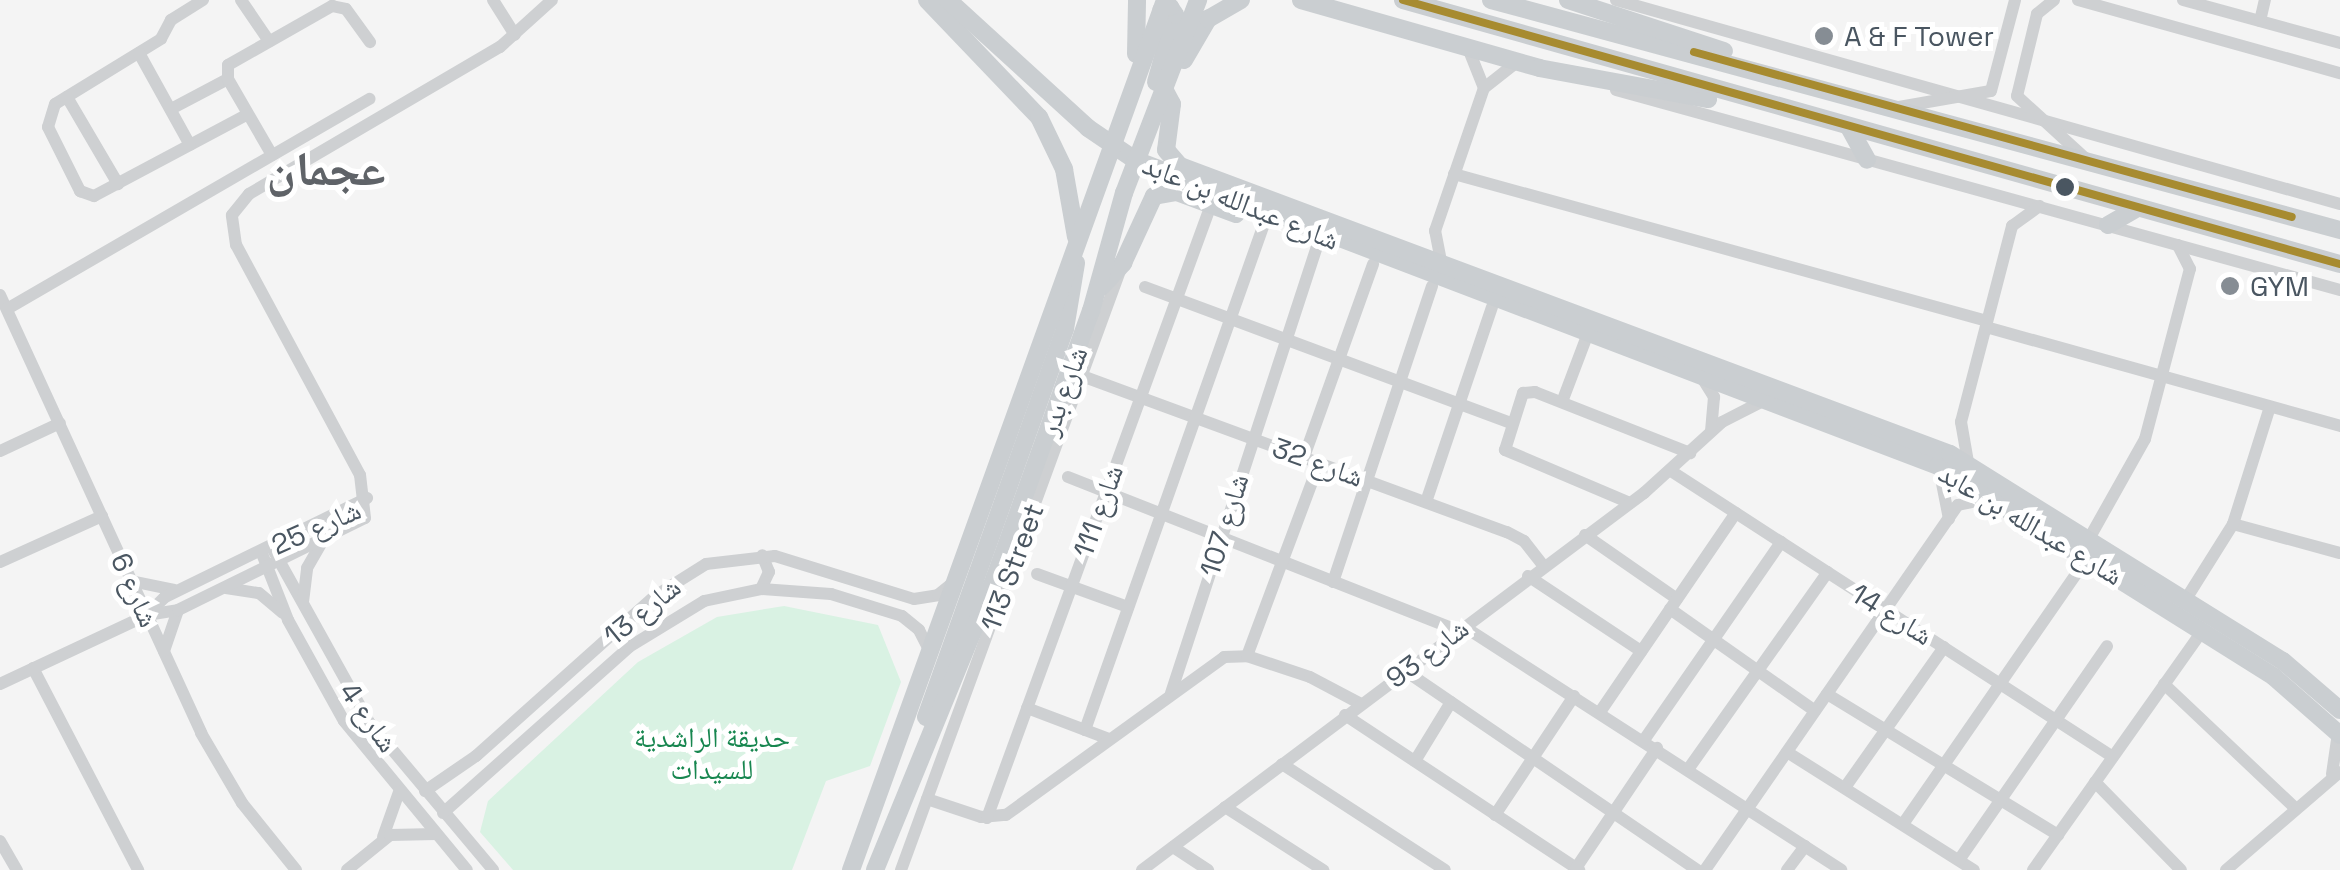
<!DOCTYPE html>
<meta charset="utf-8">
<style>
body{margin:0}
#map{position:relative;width:2340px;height:870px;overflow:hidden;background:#f4f4f4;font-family:"Space Grotesk","Noto Naskh Arabic",sans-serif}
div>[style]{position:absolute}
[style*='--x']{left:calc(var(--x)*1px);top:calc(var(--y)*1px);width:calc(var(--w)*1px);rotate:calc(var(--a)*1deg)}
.green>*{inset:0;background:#d9f2e3}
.minor>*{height:12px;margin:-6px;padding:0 6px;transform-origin:6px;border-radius:6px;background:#ced0d2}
.major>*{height:18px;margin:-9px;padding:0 9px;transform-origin:9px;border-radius:9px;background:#caced1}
.bus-1>*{height:8px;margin:-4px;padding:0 4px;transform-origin:4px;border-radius:4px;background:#a78b30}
.dots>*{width:28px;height:28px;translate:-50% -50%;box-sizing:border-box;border:5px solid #fff;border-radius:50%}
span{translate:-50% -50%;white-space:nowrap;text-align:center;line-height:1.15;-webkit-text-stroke:10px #fff;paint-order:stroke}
.poi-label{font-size:28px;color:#4a5661}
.left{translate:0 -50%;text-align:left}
.street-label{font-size:28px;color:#4a5661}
.park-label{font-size:28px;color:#17864f}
.town-label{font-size:48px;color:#5f6368;font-weight:700}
</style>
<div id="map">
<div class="green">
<i style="clip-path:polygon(784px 606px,878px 625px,901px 682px,870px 766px,826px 781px,792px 870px,513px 870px,480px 832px,488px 801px,638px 662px,717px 617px)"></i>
</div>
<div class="minor">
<i style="--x:203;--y:0;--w:38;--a:148"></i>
<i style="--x:171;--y:20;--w:21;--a:118"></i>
<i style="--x:161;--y:39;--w:124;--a:148.5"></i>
<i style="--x:55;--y:104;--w:24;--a:107"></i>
<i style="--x:48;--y:127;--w:72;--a:63.4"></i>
<i style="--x:80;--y:191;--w:15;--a:20"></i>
<i style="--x:94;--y:196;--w:174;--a:-28"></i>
<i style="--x:241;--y:0;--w:50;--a:55.7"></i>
<i style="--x:493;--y:0;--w:41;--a:57.8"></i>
<i style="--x:1616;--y:0;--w:752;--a:15.74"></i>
<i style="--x:2054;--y:0;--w:22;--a:141"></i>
<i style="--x:2037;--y:14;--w:84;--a:103.7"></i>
<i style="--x:2017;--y:96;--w:92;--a:42.4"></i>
<i style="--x:2078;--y:0;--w:272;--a:15.6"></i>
<i style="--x:2183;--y:0;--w:163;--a:15.3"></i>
<i style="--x:2260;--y:21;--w:22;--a:-77"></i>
<i style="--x:1468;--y:48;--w:43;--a:68.2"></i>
<i style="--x:139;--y:53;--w:105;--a:61"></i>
<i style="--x:1616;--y:90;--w:751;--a:15.44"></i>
<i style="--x:67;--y:97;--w:101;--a:59.6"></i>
<i style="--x:1899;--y:107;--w:93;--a:-9.9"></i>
<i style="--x:1991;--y:91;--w:94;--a:-75.2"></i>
<i style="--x:171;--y:109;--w:64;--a:-27.8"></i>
<i style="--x:272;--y:155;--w:88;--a:-120.1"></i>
<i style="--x:228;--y:79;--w:14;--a:-90"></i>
<i style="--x:228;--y:65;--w:120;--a:-29.6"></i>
<i style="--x:332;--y:6;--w:14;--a:12"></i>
<i style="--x:346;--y:9;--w:41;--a:54"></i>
<i style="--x:1454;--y:174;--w:553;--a:15.42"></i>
<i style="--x:1441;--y:261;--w:31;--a:-101"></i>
<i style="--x:1435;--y:231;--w:151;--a:-71.1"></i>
<i style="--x:1484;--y:88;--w:42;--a:-38.2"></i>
<i style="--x:1145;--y:287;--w:390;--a:20.4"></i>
<i style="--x:0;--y:295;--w:482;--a:65.3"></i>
<i style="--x:201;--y:733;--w:81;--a:59.6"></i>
<i style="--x:242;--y:803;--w:86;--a:51.1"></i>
<i style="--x:7;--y:309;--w:419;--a:-30.1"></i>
<i style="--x:1986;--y:327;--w:368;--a:15.6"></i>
<i style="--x:1082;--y:376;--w:453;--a:20.2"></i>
<i style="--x:1507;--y:532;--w:19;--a:28"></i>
<i style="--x:1524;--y:541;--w:31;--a:52"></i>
<i style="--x:1701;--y:376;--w:25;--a:58"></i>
<i style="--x:1714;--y:397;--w:34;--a:95"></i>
<i style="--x:1562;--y:402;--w:71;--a:-69.3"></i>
<i style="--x:0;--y:451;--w:66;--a:-25"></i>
<i style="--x:1304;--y:457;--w:205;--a:-70.3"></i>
<i style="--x:1968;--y:462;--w:41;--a:-99.9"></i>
<i style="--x:1961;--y:422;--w:203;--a:-75.4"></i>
<i style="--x:2012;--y:226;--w:34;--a:-36"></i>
<i style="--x:1939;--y:468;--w:52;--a:78.9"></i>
<i style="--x:1671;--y:471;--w:526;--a:32.91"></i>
<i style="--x:1068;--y:477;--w:418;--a:21.5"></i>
<i style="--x:1426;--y:502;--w:206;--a:-71.3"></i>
<i style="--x:1630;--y:503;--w:136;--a:-157"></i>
<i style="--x:1505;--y:450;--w:60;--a:-72.5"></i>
<i style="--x:1523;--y:393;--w:12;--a:-5"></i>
<i style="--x:1535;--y:392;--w:167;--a:21.5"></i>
<i style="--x:2233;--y:524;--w:111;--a:15.2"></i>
<i style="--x:1585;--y:535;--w:112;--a:34.8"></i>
<i style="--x:2090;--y:537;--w:112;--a:-60.7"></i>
<i style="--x:2145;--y:439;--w:176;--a:-75.2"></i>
<i style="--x:2190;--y:269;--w:27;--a:-117"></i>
<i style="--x:271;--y:546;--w:201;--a:60.9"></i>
<i style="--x:369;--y:722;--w:193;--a:50"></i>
<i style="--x:261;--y:551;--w:74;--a:68.6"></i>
<i style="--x:288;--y:620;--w:115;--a:61"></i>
<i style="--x:344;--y:721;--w:193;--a:50.5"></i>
<i style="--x:0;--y:562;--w:112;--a:-24.3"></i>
<i style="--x:1037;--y:574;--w:97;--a:19.9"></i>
<i style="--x:1528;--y:576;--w:136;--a:33.6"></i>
<i style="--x:131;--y:581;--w:44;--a:11.8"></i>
<i style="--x:1333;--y:582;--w:312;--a:-71.5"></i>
<i style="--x:226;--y:588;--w:33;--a:9"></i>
<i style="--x:259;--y:593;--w:31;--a:40"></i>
<i style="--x:761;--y:589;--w:19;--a:-65"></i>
<i style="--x:769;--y:572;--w:18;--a:-112"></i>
<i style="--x:2186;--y:599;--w:89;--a:-57.9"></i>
<i style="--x:2233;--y:524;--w:123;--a:-72.5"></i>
<i style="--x:303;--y:602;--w:34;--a:-83"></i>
<i style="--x:307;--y:568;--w:30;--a:-60"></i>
<i style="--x:1670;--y:609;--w:177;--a:35.1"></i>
<i style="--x:147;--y:615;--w:25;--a:-45"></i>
<i style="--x:165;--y:597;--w:225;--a:-26.1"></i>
<i style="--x:1463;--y:626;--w:450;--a:32.8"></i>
<i style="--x:164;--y:651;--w:43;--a:-71.1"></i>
<i style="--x:1247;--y:656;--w:206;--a:-69.5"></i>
<i style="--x:33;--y:668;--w:228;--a:62.5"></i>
<i style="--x:1404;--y:670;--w:355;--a:34.3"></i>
<i style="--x:0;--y:684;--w:162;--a:-25.1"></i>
<i style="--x:147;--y:615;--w:31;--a:-9"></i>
<i style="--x:178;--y:610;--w:208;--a:-26.2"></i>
<i style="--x:365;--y:518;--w:43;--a:-96.6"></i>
<i style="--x:360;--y:475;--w:261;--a:-118.3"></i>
<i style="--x:236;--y:245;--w:30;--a:-98"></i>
<i style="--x:232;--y:215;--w:27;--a:-51"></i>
<i style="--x:249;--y:194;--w:291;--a:-30.4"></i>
<i style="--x:500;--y:47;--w:70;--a:-42.1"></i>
<i style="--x:2164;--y:684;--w:180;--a:43.4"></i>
<i style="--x:1171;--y:693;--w:472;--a:-71.9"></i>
<i style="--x:1827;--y:694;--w:271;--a:31.4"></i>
<i style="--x:1027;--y:708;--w:88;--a:20.7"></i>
<i style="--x:1600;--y:712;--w:241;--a:-55.7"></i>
<i style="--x:1345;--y:715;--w:281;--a:33.5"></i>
<i style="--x:1085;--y:730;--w:537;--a:-70.52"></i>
<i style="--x:1644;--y:740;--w:241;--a:-55.3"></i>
<i style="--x:1787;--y:752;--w:221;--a:32.3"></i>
<i style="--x:1415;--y:761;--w:69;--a:-58.6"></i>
<i style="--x:1282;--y:764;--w:194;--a:33"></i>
<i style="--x:1689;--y:768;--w:240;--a:-54.7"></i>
<i style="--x:2332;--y:774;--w:41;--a:-81.7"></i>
<i style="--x:2095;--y:782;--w:123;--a:45.7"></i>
<i style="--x:1846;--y:786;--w:170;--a:-54.8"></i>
<i style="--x:425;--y:791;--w:62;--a:-34.5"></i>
<i style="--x:476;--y:756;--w:240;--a:-41.8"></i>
<i style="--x:655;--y:596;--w:60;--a:-32.1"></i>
<i style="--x:706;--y:564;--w:69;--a:-6.6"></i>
<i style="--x:775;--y:556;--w:145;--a:17.2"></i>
<i style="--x:914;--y:599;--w:24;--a:-9"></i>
<i style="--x:938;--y:595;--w:21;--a:-39"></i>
<i style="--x:927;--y:799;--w:57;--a:18.4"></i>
<i style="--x:981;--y:817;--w:25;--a:-5"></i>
<i style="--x:1006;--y:815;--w:269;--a:-35.9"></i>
<i style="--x:1224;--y:657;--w:23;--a:-2"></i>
<i style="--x:1247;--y:656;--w:66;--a:18.4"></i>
<i style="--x:1310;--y:677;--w:58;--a:27.9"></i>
<i style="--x:1225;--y:807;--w:117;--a:32.7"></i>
<i style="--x:443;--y:813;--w:249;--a:-41.7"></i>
<i style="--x:629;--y:647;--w:88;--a:-31.5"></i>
<i style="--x:704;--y:601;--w:58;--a:-11.9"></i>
<i style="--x:761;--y:589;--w:70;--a:4.1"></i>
<i style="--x:831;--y:594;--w:74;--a:17.2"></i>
<i style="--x:902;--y:616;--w:22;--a:39"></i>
<i style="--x:919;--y:630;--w:25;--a:63"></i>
<i style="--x:1495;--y:815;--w:143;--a:-56.4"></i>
<i style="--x:987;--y:818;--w:653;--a:-69.93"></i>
<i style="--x:1903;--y:824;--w:325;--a:-55.3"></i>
<i style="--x:383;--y:837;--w:48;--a:-70.4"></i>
<i style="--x:0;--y:841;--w:34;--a:60"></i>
<i style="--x:1173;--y:847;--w:42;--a:33.3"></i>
<i style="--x:1959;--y:860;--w:260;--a:-55.3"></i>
<i style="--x:1576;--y:868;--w:145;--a:-56"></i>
<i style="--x:347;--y:870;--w:55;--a:-39.1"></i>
<i style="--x:390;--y:835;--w:46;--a:-1.2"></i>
<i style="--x:901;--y:870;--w:638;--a:-69.92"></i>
<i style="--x:1142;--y:870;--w:628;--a:-36.91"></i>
<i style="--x:1644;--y:493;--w:105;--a:-42.3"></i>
<i style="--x:1722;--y:422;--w:48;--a:-27.1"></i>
<i style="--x:1705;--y:870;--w:444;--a:-55.3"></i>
<i style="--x:1958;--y:505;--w:33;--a:-12"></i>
<i style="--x:1787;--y:870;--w:30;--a:-53"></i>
<i style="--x:2033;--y:870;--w:293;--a:-54.7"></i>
<i style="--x:2226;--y:870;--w:150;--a:-40.7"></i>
</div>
<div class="major">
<i style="--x:927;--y:0;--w:162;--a:46.3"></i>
<i style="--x:1039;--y:117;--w:58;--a:64.3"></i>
<i style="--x:1064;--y:169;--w:69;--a:80"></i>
<i style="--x:948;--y:0;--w:190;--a:42.4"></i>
<i style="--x:1088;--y:128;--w:57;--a:34.2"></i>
<i style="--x:1135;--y:160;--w:859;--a:20.86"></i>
<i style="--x:1938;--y:466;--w:397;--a:32.1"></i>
<i style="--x:2274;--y:677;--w:88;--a:41.3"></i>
<i style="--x:1301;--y:0;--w:248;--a:15.9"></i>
<i style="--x:1539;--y:68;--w:172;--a:10.4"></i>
<i style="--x:1403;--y:0;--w:973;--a:15.74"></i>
<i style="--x:1491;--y:0;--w:880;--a:15.16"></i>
<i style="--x:1568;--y:0;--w:164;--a:18.1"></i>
<i style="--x:1136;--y:54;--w:54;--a:-88.9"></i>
<i style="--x:1184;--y:60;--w:48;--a:-59.7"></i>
<i style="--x:1208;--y:19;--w:38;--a:-30"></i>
<i style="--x:1156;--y:82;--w:70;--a:-74.2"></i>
<i style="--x:1175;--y:15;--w:9;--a:-122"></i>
<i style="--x:1170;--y:7;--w:9;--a:162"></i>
<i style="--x:1164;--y:89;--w:17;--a:62"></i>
<i style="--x:1172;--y:104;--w:46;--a:97.4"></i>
<i style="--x:1166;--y:150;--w:21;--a:49"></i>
<i style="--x:1180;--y:166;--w:822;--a:20.51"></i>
<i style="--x:1950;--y:454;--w:392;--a:31.9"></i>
<i style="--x:2283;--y:661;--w:75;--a:40.7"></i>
<i style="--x:1850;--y:129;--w:35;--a:61"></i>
<i style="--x:2108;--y:225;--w:34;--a:-30"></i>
<i style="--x:1101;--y:287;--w:33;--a:-47"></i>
<i style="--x:1123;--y:263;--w:74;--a:-65.2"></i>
<i style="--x:1154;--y:196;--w:23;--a:-10"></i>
<i style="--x:1177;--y:192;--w:63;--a:20.4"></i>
<i style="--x:926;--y:717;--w:412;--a:-70.3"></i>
<i style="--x:1065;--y:329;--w:67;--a:-80.5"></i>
<i style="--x:851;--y:870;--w:925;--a:-70.15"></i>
<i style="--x:875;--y:870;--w:317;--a:-67.7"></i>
<i style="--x:995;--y:577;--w:283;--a:-70.2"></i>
<i style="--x:1091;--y:311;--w:123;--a:-74.4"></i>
<i style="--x:1124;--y:193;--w:207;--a:-69"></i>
</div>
<div class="bus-1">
<i style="--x:1403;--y:0;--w:973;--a:15.74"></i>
<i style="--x:1694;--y:52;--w:620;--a:15.43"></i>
</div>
<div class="dots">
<i style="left:1824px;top:36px;background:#868d94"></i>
<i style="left:2065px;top:187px;background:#4a5661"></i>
<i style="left:2230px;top:286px;background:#868d94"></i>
</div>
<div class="poi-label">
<span class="left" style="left:1844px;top:36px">A &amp; F Tower</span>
<span class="left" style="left:2250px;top:286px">GYM</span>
</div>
<div class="street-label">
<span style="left:1241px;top:202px;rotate:22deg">شارع عبدالله بن عابد</span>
<span style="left:1063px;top:391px;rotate:-70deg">شارع بدر</span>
<span style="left:1318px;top:462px;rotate:20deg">شارع 32</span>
<span style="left:1098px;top:511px;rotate:-70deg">شارع 111</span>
<span style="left:2031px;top:524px;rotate:31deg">شارع عبدالله بن عابد</span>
<span style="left:1224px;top:525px;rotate:-73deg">شارع 107</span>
<span style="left:316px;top:527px;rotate:-24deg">شارع 25</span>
<span style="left:1012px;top:567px;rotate:-70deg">113 Street</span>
<span style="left:135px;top:590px;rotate:66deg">شارع 6</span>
<span style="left:642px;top:611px;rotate:-39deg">شارع 13</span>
<span style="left:1892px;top:614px;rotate:32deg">شارع 14</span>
<span style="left:1427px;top:653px;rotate:-37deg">شارع 93</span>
<span style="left:369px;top:717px;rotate:55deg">شارع 4</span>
</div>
<div class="park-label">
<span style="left:712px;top:753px">حديقة الراشدية<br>للسيدات</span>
</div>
<div class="town-label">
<span style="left:326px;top:169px">عجمان</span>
</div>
</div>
